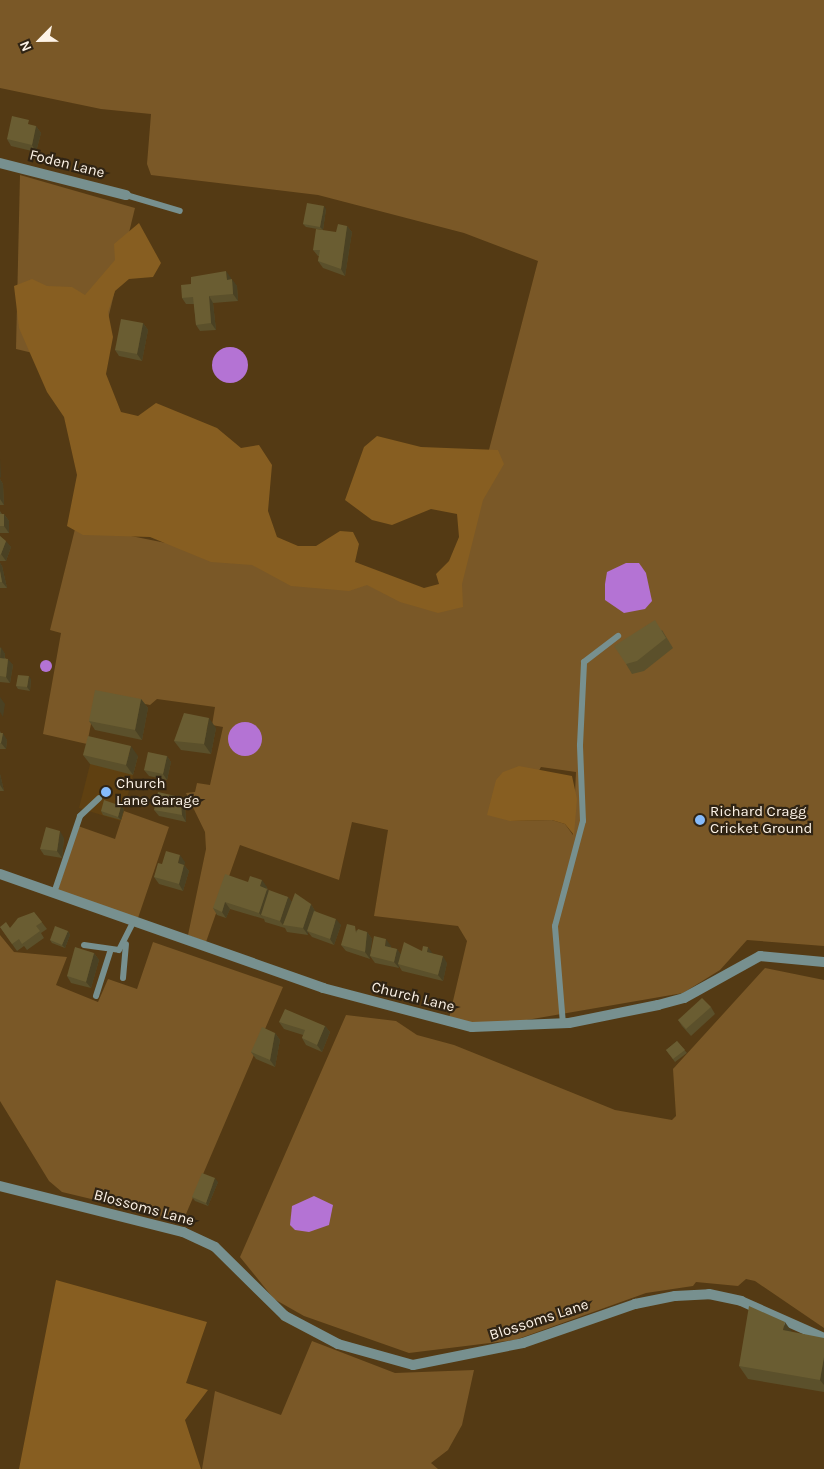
<!DOCTYPE html>
<style>
body{margin:0}
#map{position:relative;width:824px;height:1469px;overflow:hidden;background:#543a14;font-family:Karla,sans-serif}
div>[style]{position:absolute}
[style*='--x']{left:calc(var(--x)*1px);top:calc(var(--y)*1px);width:calc(var(--w)*1px);rotate:calc(var(--a)*1deg)}
.built>*{inset:0;background:#5f4011}
.green>*{inset:0;background:#7a5827}
.forest>*{inset:0;background:#875e21}
.water>*{inset:0;background:#b473d4}
.round{border-radius:50%}
.lane>*{height:6px;margin:-3px;padding:0 3px;transform-origin:3px;border-radius:3px;background:#77908f}
.street>*{height:10px;margin:-5px;padding:0 5px;transform-origin:5px;border-radius:5px;background:#77908f}
.wall>*{inset:0;background:#5b502b}
.shaded-wall>*{inset:0;background:#4a4123}
.building>*{inset:0;background:#6a5d32}
.dots>*{width:14px;height:14px;translate:-50% -50%;box-sizing:border-box;border:2px solid #302414;border-radius:50%}
span{translate:-50% -50%;white-space:nowrap;text-align:center;line-height:1.15;-webkit-text-stroke:4.5px #302414;paint-order:stroke}
.street-label{font-size:15px;color:#fdf3e7}
.poi-label{font-size:15px;color:#fdf3e7}
.left{translate:0 -50%;text-align:left}
.north{position:absolute;left:15px;top:15px;width:50px;height:50px;-webkit-text-stroke:4px #302414;paint-order:stroke;rotate:247deg;font-size:14px;font-weight:700;line-height:20px;text-align:center;color:#fdf3e7}
.north::after{content:'';display:block;margin:auto;width:18px;height:22px;background:#fdf3e7;clip-path:polygon(50% 0,100% 100%,50% 72%,0 100%)}
</style>
<div id="map">
<div class="built">
<i style="clip-path:polygon(95px 745px,138px 756px,121px 821px,79px 808px)"></i>
</div>
<div class="green">
<i style="clip-path:polygon(evenodd,0 0,824px 0,824px 946px,747px 940px,720px 970px,683px 993px,515px 1022px,470px 1023px,449px 1018px,467px 941px,458px 926px,374px 916px,388px 830px,352px 822px,339px 880px,240px 845px,206px 942px,188px 935px,206px 849px,205px 832px,186px 793px,195px 792px,197px 783px,210px 785px,223px 727px,212px 725px,215px 707px,157px 699px,150px 705px,97px 694px,87px 744px,43px 734px,61px 633px,50px 630px,76px 525px,450px 600px,538px 261px,464px 233px,318px 195px,151px 175px,147px 164px,151px 114px,101px 109px,0 88px,0 0,541px 767px,576px 772px,573px 835px,565px 824px,552px 820px,510px 821px,541px 767px)"></i>
<i style="clip-path:polygon(20px 175px,135px 208px,96px 368px,16px 349px)"></i>
<i style="clip-path:polygon(124px 811px,169px 827px,138px 918px,58px 890px,78px 826px,115px 839px)"></i>
<i style="clip-path:polygon(0 935px,14px 952px,67px 957px,56px 985px,98px 1002px,108px 979px,137px 989px,153px 942px,283px 987px,183px 1221px,62px 1192px,49px 1181px,0 1101px)"></i>
<i style="clip-path:polygon(765px 968px,824px 980px,824px 1328px,755px 1281px,746px 1279px,738px 1286px,696px 1282px,693px 1286px,646px 1293px,515px 1340px,409px 1353px,304px 1316px,274px 1299px,240px 1257px,346px 1015px,396px 1021px,417px 1035px,454px 1045px,615px 1110px,672px 1120px,676px 1116px,673px 1069px)"></i>
<i style="clip-path:polygon(312px 1341px,395px 1373px,474px 1370px,462px 1425px,448px 1450px,431px 1463px,438px 1469px,202px 1469px,215px 1391px,281px 1415px)"></i>
</div>
<div class="forest">
<i style="clip-path:polygon(139px 223px,161px 263px,153px 277px,129px 279px,115px 291px,108px 312px,113px 337px,106px 374px,121px 412px,138px 416px,156px 403px,217px 428px,241px 448px,259px 445px,272px 465px,268px 511px,277px 537px,298px 546px,316px 546px,340px 531px,353px 532px,359px 544px,355px 562px,424px 588px,439px 584px,436px 574px,449px 561px,459px 537px,457px 514px,431px 509px,392px 525px,372px 520px,345px 500px,364px 447px,377px 436px,421px 447px,498px 450px,504px 464px,483px 500px,462px 584px,463px 607px,438px 613px,400px 602px,367px 585px,349px 591px,291px 586px,252px 565px,211px 562px,150px 537px,83px 535px,67px 526px,77px 475px,64px 417px,47px 392px,19px 328px,14px 286px,32px 279px,47px 286px,72px 287px,85px 295px,115px 260px,114px 244px)"></i>
<i style="clip-path:polygon(519px 766px,572px 776px,577px 799px,574px 835px,565px 824px,552px 820px,510px 821px,487px 815px,496px 780px,503px 772px)"></i>
<i style="clip-path:polygon(56px 1280px,207px 1322px,186px 1383px,208px 1390px,185px 1420px,201px 1469px,19px 1469px)"></i>
</div>
<div class="water">
<i class="round" style="left:212px;top:347px;width:36px;height:36px"></i>
<i style="clip-path:polygon(626px 563px,639px 563px,646px 573px,652px 601px,645px 609px,624px 613px,605px 600px,605px 584px,607px 572px)"></i>
<i class="round" style="left:40px;top:660px;width:12px;height:12px"></i>
<i class="round" style="left:228px;top:722px;width:34px;height:34px"></i>
<i style="clip-path:polygon(314px 1196px,333px 1205px,329px 1225px,309px 1232px,295px 1230px,290px 1225px,292px 1206px)"></i>
</div>
<div class="lane">
<i style="--x:126;--y:195;--w:56;--a:16.5"></i>
<i style="--x:54;--y:893;--w:81;--a:-71.3"></i>
<i style="--x:80;--y:816;--w:26;--a:-43"></i>
<i style="--x:84;--y:945;--w:35;--a:8"></i>
<i style="--x:119;--y:950;--w:34;--a:-63"></i>
<i style="--x:123;--y:978;--w:34;--a:-85"></i>
<i style="--x:96;--y:996;--w:46;--a:-72.3"></i>
<i style="--x:563;--y:1024;--w:98;--a:-94.7"></i>
<i style="--x:555;--y:926;--w:109;--a:-75.1"></i>
<i style="--x:583;--y:821;--w:76;--a:-92.3"></i>
<i style="--x:580;--y:745;--w:83;--a:-87.2"></i>
<i style="--x:584;--y:662;--w:43;--a:-37.4"></i>
</div>
<div class="street">
<i style="--x:0;--y:163;--w:130;--a:14.3"></i>
<i style="--x:0;--y:874;--w:343;--a:19.4"></i>
<i style="--x:323;--y:988;--w:154;--a:14.7"></i>
<i style="--x:472;--y:1027;--w:97;--a:-2.4"></i>
<i style="--x:569;--y:1023;--w:91;--a:-11.4"></i>
<i style="--x:658;--y:1005;--w:27;--a:-15"></i>
<i style="--x:684;--y:998;--w:87;--a:-28.9"></i>
<i style="--x:760;--y:956;--w:64;--a:5.4"></i>
<i style="--x:0;--y:1186;--w:189;--a:14.1"></i>
<i style="--x:183;--y:1232;--w:35;--a:25"></i>
<i style="--x:215;--y:1247;--w:98;--a:44.6"></i>
<i style="--x:285;--y:1316;--w:60;--a:27.8"></i>
<i style="--x:338;--y:1344;--w:78;--a:15.6"></i>
<i style="--x:413;--y:1365;--w:112;--a:-11.3"></i>
<i style="--x:523;--y:1343;--w:119;--a:-19.2"></i>
<i style="--x:635;--y:1304;--w:41;--a:-11.3"></i>
<i style="--x:675;--y:1296;--w:34;--a:-3"></i>
<i style="--x:709;--y:1294;--w:33;--a:12"></i>
<i style="--x:741;--y:1301;--w:91;--a:24"></i>
</div>
<div class="wall">
<i style="clip-path:polygon(36px 126px,41px 133px,36px 152px,11px 146px,7px 139px)"></i>
<i style="clip-path:polygon(326px 209px,323px 230px,306px 227px,303px 224px)"></i>
<i style="clip-path:polygon(347px 226px,352px 232px,345px 276px,323px 268px,318px 261px,319px 256px,318px 256px,313px 250px,336px 232px)"></i>
<i style="clip-path:polygon(231px 278px,231px 280px,237px 286px,238px 301px,213px 303px,216px 330px,200px 331px,196px 325px,194px 304px,186px 304px,182px 298px,191px 284px)"></i>
<i style="clip-path:polygon(143px 323px,148px 330px,142px 361px,119px 356px,115px 350px)"></i>
<i style="clip-path:polygon(0 479px,3px 484px,4px 505px,0 505px)"></i>
<i style="clip-path:polygon(0 511px,2px 514px,4px 514px,9px 521px,9px 533px,0 533px)"></i>
<i style="clip-path:polygon(0 536px,11px 547px,6px 561px,0 561px)"></i>
<i style="clip-path:polygon(0 563px,2px 566px,7px 588px,0 588px)"></i>
<i style="clip-path:polygon(662px 630px,673px 648px,644px 671px,632px 674px,626px 664px)"></i>
<i style="clip-path:polygon(0 647px,5px 654px,5px 658px,13px 665px,10px 683px,0 682px)"></i>
<i style="clip-path:polygon(31px 679px,30px 691px,18px 689px,16px 686px)"></i>
<i style="clip-path:polygon(141px 699px,148px 708px,142px 740px,95px 730px,89px 721px)"></i>
<i style="clip-path:polygon(216px 728px,211px 754px,181px 750px,174px 741px)"></i>
<i style="clip-path:polygon(0 731px,1px 733px,7px 740px,6px 749px,0 749px)"></i>
<i style="clip-path:polygon(83px 755px,138px 756px,133px 775px,90px 764px)"></i>
<i style="clip-path:polygon(167px 756px,171px 762px,167px 780px,149px 776px,144px 770px)"></i>
<i style="clip-path:polygon(0 774px,4px 791px,0 791px)"></i>
<i style="clip-path:polygon(180px 797px,185px 804px,186px 822px,159px 816px,154px 810px)"></i>
<i style="clip-path:polygon(124px 809px,121px 820px,103px 815px,101px 811px)"></i>
<i style="clip-path:polygon(64px 838px,62px 858px,44px 855px,40px 849px)"></i>
<i style="clip-path:polygon(185px 862px,184px 865px,189px 871px,183px 891px,159px 884px,154px 877px,162px 864px)"></i>
<i style="clip-path:polygon(248px 882px,267px 887px,267px 888px,269px 891px,288px 897px,292px 902px,311px 904px,315px 911px,341px 925px,334px 945px,312px 937px,308px 932px,308px 935px,287px 932px,285px 928px,265px 922px,264px 919px,230px 909px,226px 918px,217px 915px,213px 908px)"></i>
<i style="clip-path:polygon(34px 912px,47px 929px,41px 933px,44px 938px,27px 950px,24px 946px,17px 951px,0 927px,10px 928px)"></i>
<i style="clip-path:polygon(357px 930px,367px 932px,372px 939px,370px 954px,391px 946px,391px 948px,397px 949px,400px 954px,422px 951px,433px 954px,447px 963px,443px 981px,402px 971px,399px 966px,399px 968px,375px 963px,370px 956px,370px 959px,346px 951px,341px 945px)"></i>
<i style="clip-path:polygon(68px 931px,70px 935px,65px 948px,52px 943px,50px 940px)"></i>
<i style="clip-path:polygon(94px 953px,99px 960px,91px 988px,71px 983px,67px 976px)"></i>
<i style="clip-path:polygon(711px 1007px,715px 1014px,691px 1036px,682px 1026px,678px 1020px)"></i>
<i style="clip-path:polygon(279px 1022px,325px 1026px,330px 1032px,322px 1052px,306px 1045px,302px 1038px,303px 1035px,284px 1029px)"></i>
<i style="clip-path:polygon(275px 1033px,280px 1040px,275px 1067px,256px 1059px,251px 1052px)"></i>
<i style="clip-path:polygon(677px 1041px,687px 1053px,675px 1062px,666px 1050px)"></i>
<i style="clip-path:polygon(218px 1182px,208px 1206px,195px 1201px,192px 1197px)"></i>
<i style="clip-path:polygon(824px 1338px,824px 1392px,748px 1379px,739px 1366px)"></i>
</div>
<div class="shaded-wall">
<i style="clip-path:polygon(36px 126px,41px 133px,36px 152px,32px 145px)"></i>
<i style="clip-path:polygon(324px 206px,326px 209px,323px 230px,320px 227px)"></i>
<i style="clip-path:polygon(347px 226px,352px 232px,345px 276px,341px 269px)"></i>
<i style="clip-path:polygon(226px 271px,231px 278px,231px 286px,227px 280px)"></i>
<i style="clip-path:polygon(232px 279px,237px 286px,238px 301px,233px 294px)"></i>
<i style="clip-path:polygon(209px 296px,213px 303px,216px 330px,211px 323px)"></i>
<i style="clip-path:polygon(143px 323px,148px 330px,142px 361px,137px 354px)"></i>
<i style="clip-path:polygon(0 457px,0 458px,1px 478px,0 477px)"></i>
<i style="clip-path:polygon(0 479px,3px 484px,4px 505px,0 499px)"></i>
<i style="clip-path:polygon(4px 514px,9px 521px,9px 533px,4px 526px)"></i>
<i style="clip-path:polygon(6px 541px,11px 547px,6px 561px,1px 554px)"></i>
<i style="clip-path:polygon(0 563px,2px 566px,7px 588px,2px 582px,0 571px)"></i>
<i style="clip-path:polygon(1px 647px,5px 654px,4px 664px,0 659px)"></i>
<i style="clip-path:polygon(8px 659px,13px 665px,10px 683px,6px 677px)"></i>
<i style="clip-path:polygon(29px 676px,31px 679px,30px 691px,27px 687px)"></i>
<i style="clip-path:polygon(0 697px,5px 704px,3px 717px,0 712px)"></i>
<i style="clip-path:polygon(141px 699px,148px 708px,142px 740px,135px 730px)"></i>
<i style="clip-path:polygon(209px 718px,216px 728px,211px 754px,204px 744px)"></i>
<i style="clip-path:polygon(3px 733px,7px 740px,6px 749px,1px 743px)"></i>
<i style="clip-path:polygon(131px 746px,138px 756px,133px 775px,126px 765px)"></i>
<i style="clip-path:polygon(167px 756px,171px 762px,167px 780px,163px 774px)"></i>
<i style="clip-path:polygon(0 774px,4px 791px,0 785px)"></i>
<i style="clip-path:polygon(180px 797px,185px 804px,186px 822px,182px 815px)"></i>
<i style="clip-path:polygon(121px 806px,124px 809px,121px 820px,118px 817px)"></i>
<i style="clip-path:polygon(60px 831px,64px 838px,62px 858px,57px 851px)"></i>
<i style="clip-path:polygon(180px 855px,185px 862px,183px 870px,178px 863px)"></i>
<i style="clip-path:polygon(184px 865px,189px 871px,183px 891px,179px 884px)"></i>
<i style="clip-path:polygon(262px 880px,267px 887px,265px 893px,260px 886px)"></i>
<i style="clip-path:polygon(267px 889px,272px 895px,261px 915px,264px 919px,259px 913px)"></i>
<i style="clip-path:polygon(288px 897px,293px 903px,283px 925px,280px 921px)"></i>
<i style="clip-path:polygon(225px 902px,230px 909px,226px 918px,222px 912px)"></i>
<i style="clip-path:polygon(311px 904px,315px 911px,309px 931px,307px 931px,308px 932px,308px 935px,303px 928px)"></i>
<i style="clip-path:polygon(336px 919px,341px 925px,334px 945px,330px 939px)"></i>
<i style="clip-path:polygon(68px 931px,70px 935px,65px 948px,62px 945px)"></i>
<i style="clip-path:polygon(367px 932px,372px 939px,370px 959px,365px 952px)"></i>
<i style="clip-path:polygon(386px 939px,391px 946px,389px 953px,385px 946px)"></i>
<i style="clip-path:polygon(428px 947px,433px 954px,427px 952px)"></i>
<i style="clip-path:polygon(397px 949px,402px 956px,398px 964px,399px 966px,399px 968px,394px 962px)"></i>
<i style="clip-path:polygon(94px 953px,99px 960px,91px 988px,86px 982px)"></i>
<i style="clip-path:polygon(443px 956px,447px 963px,443px 981px,438px 975px)"></i>
<i style="clip-path:polygon(325px 1026px,330px 1032px,322px 1052px,317px 1045px)"></i>
<i style="clip-path:polygon(275px 1033px,280px 1040px,275px 1067px,270px 1060px)"></i>
<i style="clip-path:polygon(215px 1178px,218px 1182px,208px 1206px,206px 1203px)"></i>
<i style="clip-path:polygon(785px 1322px,794px 1335px,783px 1330px)"></i>
<i style="clip-path:polygon(824px 1357px,824px 1385px,820px 1380px)"></i>
</div>
<div class="building">
<i style="clip-path:polygon(12px 116px,29px 120px,28px 124px,36px 126px,32px 145px,7px 139px)"></i>
<i style="clip-path:polygon(307px 203px,324px 206px,320px 227px,303px 224px)"></i>
<i style="clip-path:polygon(338px 224px,347px 226px,341px 269px,318px 261px,320px 250px,313px 250px,316px 229px,336px 232px)"></i>
<i style="clip-path:polygon(226px 271px,227px 280px,232px 279px,233px 294px,209px 296px,211px 323px,196px 325px,193px 297px,182px 298px,181px 285px,191px 284px,191px 277px)"></i>
<i style="clip-path:polygon(121px 319px,143px 323px,137px 354px,115px 350px)"></i>
<i style="clip-path:polygon(0 514px,4px 514px,4px 526px,0 526px)"></i>
<i style="clip-path:polygon(0 536px,6px 541px,1px 554px,0 555px)"></i>
<i style="clip-path:polygon(0 571px,2px 582px,0 582px)"></i>
<i style="clip-path:polygon(655px 620px,666px 638px,637px 661px,626px 664px,614px 646px)"></i>
<i style="clip-path:polygon(0 658px,8px 659px,6px 677px,0 676px)"></i>
<i style="clip-path:polygon(18px 675px,29px 676px,27px 687px,16px 686px)"></i>
<i style="clip-path:polygon(95px 690px,141px 699px,135px 730px,89px 721px)"></i>
<i style="clip-path:polygon(184px 713px,209px 718px,204px 744px,174px 741px)"></i>
<i style="clip-path:polygon(0 733px,3px 733px,1px 743px,0 743px)"></i>
<i style="clip-path:polygon(88px 736px,131px 746px,126px 765px,83px 755px)"></i>
<i style="clip-path:polygon(148px 752px,167px 756px,163px 774px,144px 770px)"></i>
<i style="clip-path:polygon(158px 792px,180px 797px,182px 815px,154px 810px)"></i>
<i style="clip-path:polygon(104px 800px,121px 806px,118px 817px,101px 811px)"></i>
<i style="clip-path:polygon(46px 827px,60px 831px,57px 851px,40px 849px)"></i>
<i style="clip-path:polygon(166px 851px,180px 855px,178px 863px,184px 865px,179px 884px,154px 877px,158px 863px,162px 864px)"></i>
<i style="clip-path:polygon(225px 874px,248px 882px,250px 876px,262px 880px,260px 886px,267px 889px,259px 913px,225px 902px,222px 912px,213px 908px)"></i>
<i style="clip-path:polygon(269px 890px,288px 897px,280px 921px,261px 915px)"></i>
<i style="clip-path:polygon(295px 893px,311px 904px,303px 928px,283px 925px)"></i>
<i style="clip-path:polygon(314px 911px,336px 919px,330px 939px,307px 931px)"></i>
<i style="clip-path:polygon(34px 912px,42px 922px,36px 926px,40px 931px,22px 944px,19px 939px,12px 944px,0 927px,6px 922px,10px 928px,18px 918px)"></i>
<i style="clip-path:polygon(347px 924px,355px 926px,356px 933px,358px 929px,367px 932px,365px 952px,341px 945px)"></i>
<i style="clip-path:polygon(55px 926px,68px 931px,62px 945px,50px 940px)"></i>
<i style="clip-path:polygon(374px 936px,386px 939px,385px 946px,397px 949px,394px 962px,370px 956px)"></i>
<i style="clip-path:polygon(404px 942px,422px 951px,423px 946px,428px 947px,427px 952px,443px 956px,438px 975px,398px 964px)"></i>
<i style="clip-path:polygon(75px 947px,94px 953px,86px 982px,67px 976px)"></i>
<i style="clip-path:polygon(702px 998px,711px 1007px,686px 1029px,678px 1020px)"></i>
<i style="clip-path:polygon(285px 1009px,325px 1026px,317px 1045px,302px 1038px,305px 1030px,279px 1022px)"></i>
<i style="clip-path:polygon(262px 1027px,275px 1033px,270px 1060px,251px 1052px)"></i>
<i style="clip-path:polygon(677px 1041px,685px 1050px,673px 1059px,666px 1050px)"></i>
<i style="clip-path:polygon(202px 1173px,215px 1178px,206px 1203px,192px 1197px)"></i>
<i style="clip-path:polygon(749px 1306px,785px 1322px,783px 1330px,824px 1338px,824px 1357px,820px 1380px,739px 1366px)"></i>
</div>
<div class="dots">
<i style="left:106px;top:792px;background:#86bbfb"></i>
<i style="left:700px;top:820px;background:#86bbfb"></i>
</div>
<div class="street-label">
<span style="left:67px;top:164px;rotate:14deg">Foden Lane</span>
<span style="left:413px;top:997px;rotate:14deg">Church Lane</span>
<span style="left:144px;top:1208px;rotate:15deg">Blossoms Lane</span>
<span style="left:539px;top:1320px;rotate:-18deg">Blossoms Lane</span>
</div>
<div class="poi-label">
<span class="left" style="left:116px;top:792px">Church<br>Lane Garage</span>
<span class="left" style="left:710px;top:820px">Richard Cragg<br>Cricket Ground</span>
</div>
<div class="north">N</div>
</div>
